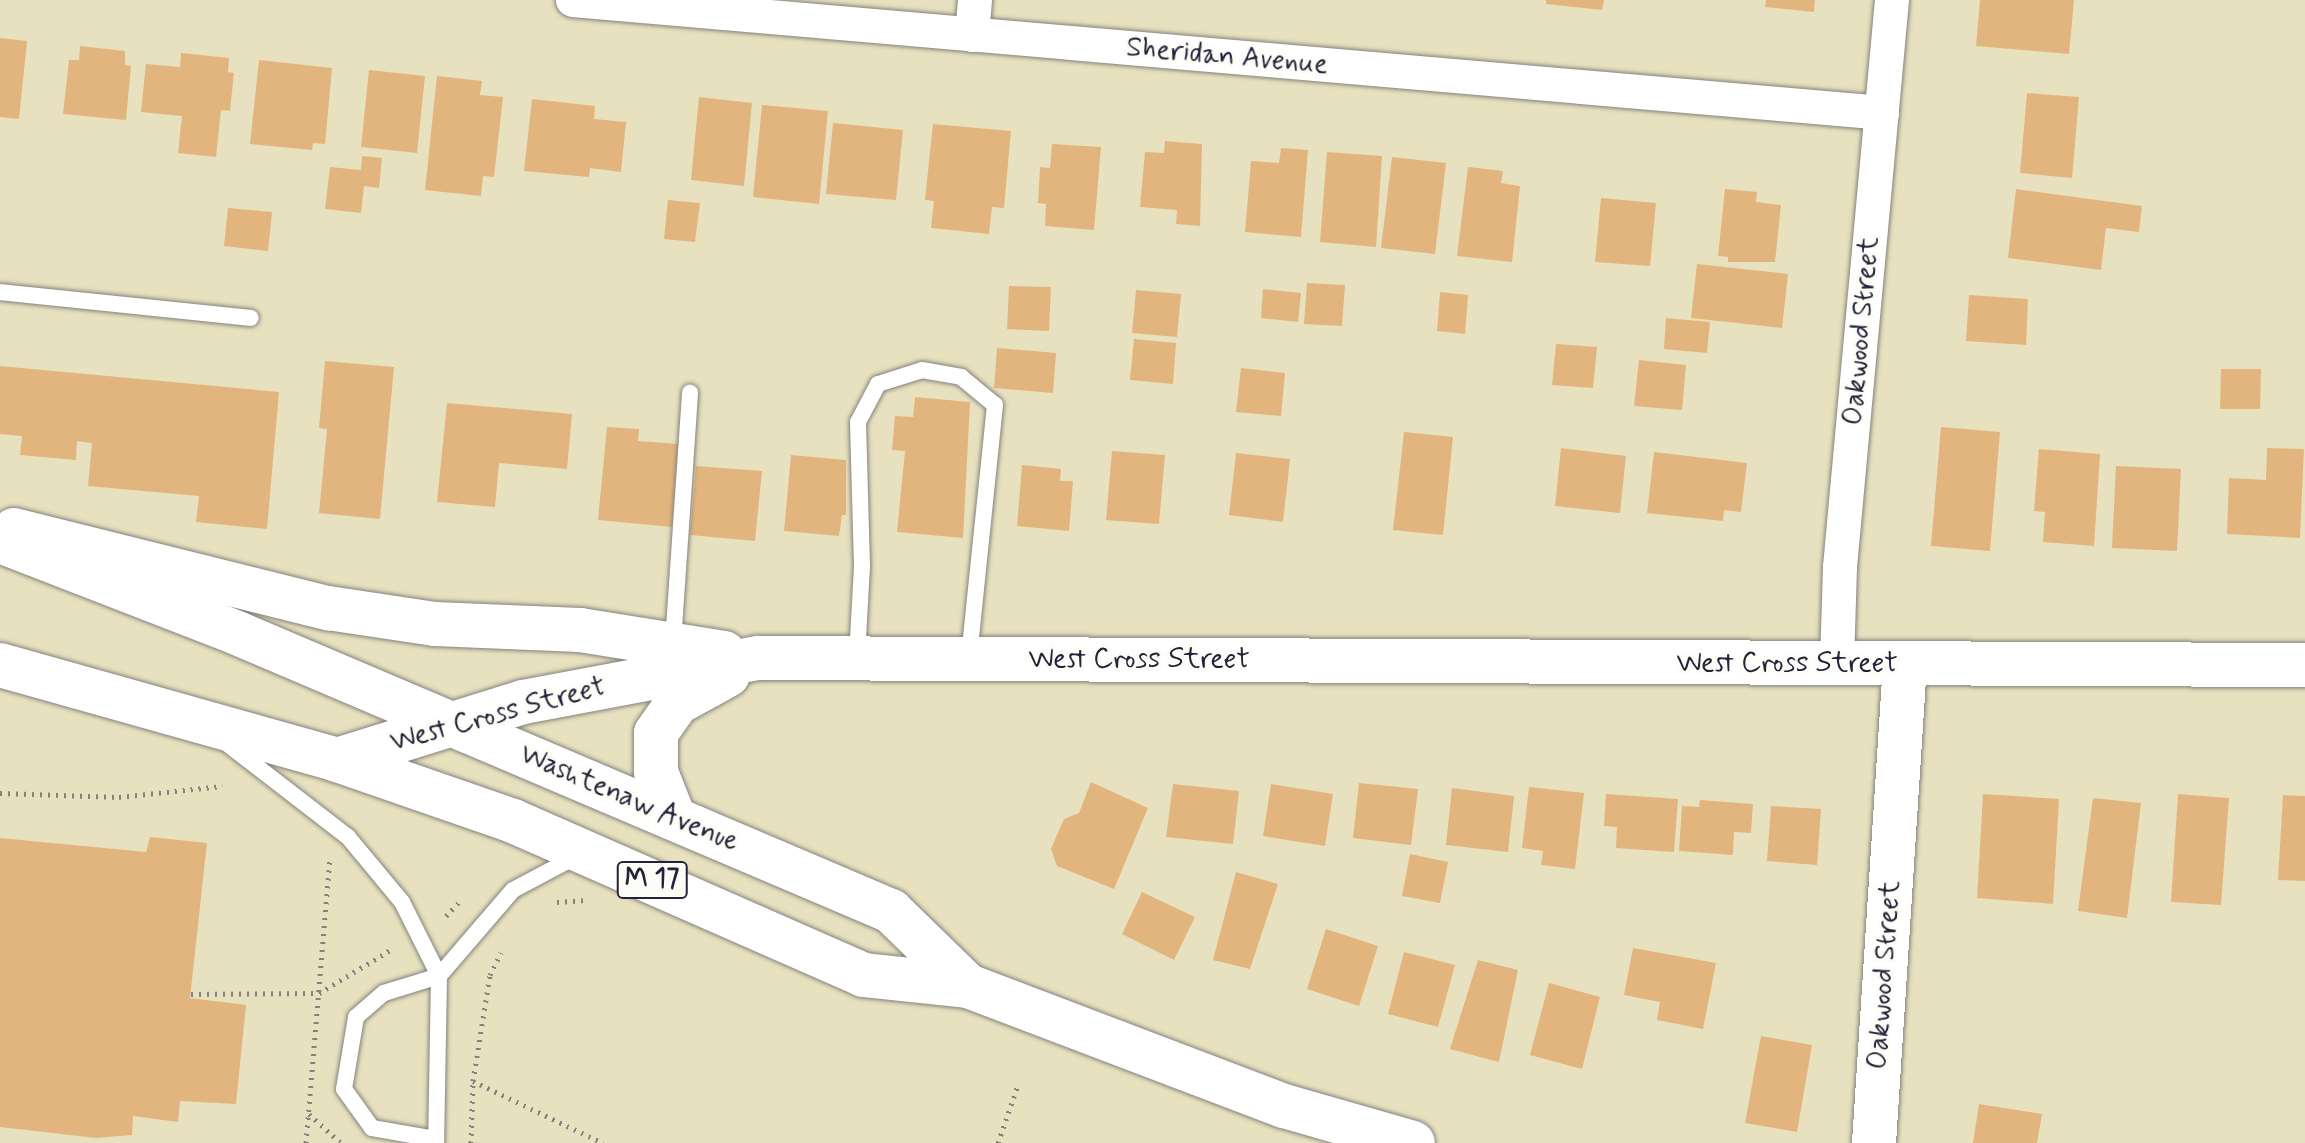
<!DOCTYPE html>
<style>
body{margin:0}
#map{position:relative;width:2305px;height:1143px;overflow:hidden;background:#e8e1bf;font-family:Mynerve,sans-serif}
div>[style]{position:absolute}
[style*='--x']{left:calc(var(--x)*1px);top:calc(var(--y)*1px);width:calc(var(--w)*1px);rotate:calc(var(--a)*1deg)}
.building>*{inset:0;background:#e3b57e}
.path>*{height:5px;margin-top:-2.5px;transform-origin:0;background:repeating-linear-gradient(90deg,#85827d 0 2px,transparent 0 8px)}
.roads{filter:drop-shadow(0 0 2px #85827d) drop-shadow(0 0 2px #85827d)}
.lane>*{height:16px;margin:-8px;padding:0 8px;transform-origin:8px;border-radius:8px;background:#fff}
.street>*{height:34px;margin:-17px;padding:0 17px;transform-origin:17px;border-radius:17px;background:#fff}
.secondary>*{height:44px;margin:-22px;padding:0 22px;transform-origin:22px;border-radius:22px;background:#fff}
.primary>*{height:44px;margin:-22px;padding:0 22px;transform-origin:22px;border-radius:22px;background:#fff}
span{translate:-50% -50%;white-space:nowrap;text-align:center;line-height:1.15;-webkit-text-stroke:7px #fdfcf7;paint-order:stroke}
.shield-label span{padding:2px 6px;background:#fdfcf7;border:2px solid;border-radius:6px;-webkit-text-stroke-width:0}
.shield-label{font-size:26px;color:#22223b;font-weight:700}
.street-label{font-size:28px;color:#22223b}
</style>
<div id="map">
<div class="building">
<i style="clip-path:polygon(1546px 0,1604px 0,1602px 10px,1546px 4px)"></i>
<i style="clip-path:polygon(1766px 0,1815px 0,1814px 12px,1765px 7px)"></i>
<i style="clip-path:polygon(1980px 0,2074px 0,2069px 54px,1976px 46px)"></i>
<i style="clip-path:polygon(0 38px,27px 41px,19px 119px,0 117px)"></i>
<i style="clip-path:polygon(80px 46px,125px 51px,125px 65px,131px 66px,126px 120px,63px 114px,69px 60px,79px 60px)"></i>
<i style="clip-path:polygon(181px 53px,229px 58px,228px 72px,234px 73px,230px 111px,221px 110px,216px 157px,178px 153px,182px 116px,141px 112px,146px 64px,180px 67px)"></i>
<i style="clip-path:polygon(259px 60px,332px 68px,325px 144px,313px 143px,312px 150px,250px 144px)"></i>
<i style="clip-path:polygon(369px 70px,425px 76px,417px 153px,361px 147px)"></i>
<i style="clip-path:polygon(437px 76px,482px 81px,480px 95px,503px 97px,494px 177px,483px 176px,481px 196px,425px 190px)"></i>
<i style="clip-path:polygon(2027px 93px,2079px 97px,2072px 178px,2020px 173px)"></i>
<i style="clip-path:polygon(699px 97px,752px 103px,744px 186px,691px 180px)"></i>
<i style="clip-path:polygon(532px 99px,595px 106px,594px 119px,626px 122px,621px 172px,590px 168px,589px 177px,524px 171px)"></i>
<i style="clip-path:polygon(762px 105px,828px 111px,819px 204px,753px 197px)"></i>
<i style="clip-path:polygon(833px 123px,903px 130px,896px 200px,826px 194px)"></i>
<i style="clip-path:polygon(933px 124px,1011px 131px,1004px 208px,992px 207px,989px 234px,931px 228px,934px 201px,925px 200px)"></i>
<i style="clip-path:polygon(1165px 141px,1202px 144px,1200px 226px,1176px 224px,1177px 210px,1140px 207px,1145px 152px,1164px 153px)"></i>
<i style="clip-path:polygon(1052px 144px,1101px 147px,1094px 230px,1045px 226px,1046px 204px,1038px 203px,1040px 167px,1050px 168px)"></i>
<i style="clip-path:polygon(1281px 148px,1308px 150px,1301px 237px,1245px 232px,1251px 161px,1279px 163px)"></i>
<i style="clip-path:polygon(1327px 152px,1382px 156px,1376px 247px,1320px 242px)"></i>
<i style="clip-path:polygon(362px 156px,382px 158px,379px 188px,364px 186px,361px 213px,325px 209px,330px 167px,361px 170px)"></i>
<i style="clip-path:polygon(1392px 157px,1446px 163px,1435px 254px,1381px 248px)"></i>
<i style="clip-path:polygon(1468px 167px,1503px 171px,1501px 183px,1520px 186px,1512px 262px,1457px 256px)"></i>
<i style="clip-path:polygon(1725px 189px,1757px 192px,1756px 202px,1781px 205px,1775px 262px,1728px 262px,1728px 257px,1718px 256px)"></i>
<i style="clip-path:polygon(2016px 189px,2142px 206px,2139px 232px,2106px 228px,2101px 270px,2008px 258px)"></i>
<i style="clip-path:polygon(1601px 198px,1656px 203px,1650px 266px,1595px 262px)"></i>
<i style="clip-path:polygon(668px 200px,700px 203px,695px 242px,664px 239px)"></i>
<i style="clip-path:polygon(228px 208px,272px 212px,268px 251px,224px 246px)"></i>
<i style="clip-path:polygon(1697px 264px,1788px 274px,1782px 328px,1691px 318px)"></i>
<i style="clip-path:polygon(1307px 283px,1345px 285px,1342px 326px,1304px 324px)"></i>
<i style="clip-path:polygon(1009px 286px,1051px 287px,1049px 331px,1007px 329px)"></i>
<i style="clip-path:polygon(1263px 289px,1301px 293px,1298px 322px,1261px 318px)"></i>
<i style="clip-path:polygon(1136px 290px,1181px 294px,1177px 337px,1132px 333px)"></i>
<i style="clip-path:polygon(1440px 292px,1468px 295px,1465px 334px,1437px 331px)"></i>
<i style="clip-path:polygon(1969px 295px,2028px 299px,2026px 345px,1966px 341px)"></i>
<i style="clip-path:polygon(1666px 318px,1710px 322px,1707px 353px,1664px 349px)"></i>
<i style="clip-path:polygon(1134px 339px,1176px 343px,1173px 384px,1130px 380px)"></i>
<i style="clip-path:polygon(1556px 344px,1597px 347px,1593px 388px,1552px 385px)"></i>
<i style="clip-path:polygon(997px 348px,1056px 353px,1053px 393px,994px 388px)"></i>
<i style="clip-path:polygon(1639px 360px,1686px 365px,1682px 410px,1634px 406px)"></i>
<i style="clip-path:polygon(325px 361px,394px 367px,380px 519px,319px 513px,327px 429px,319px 428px)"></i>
<i style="clip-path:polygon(0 366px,279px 392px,267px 529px,196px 522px,199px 496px,88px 486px,92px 443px,77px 441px,76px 460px,20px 455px,22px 436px,0 434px)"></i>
<i style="clip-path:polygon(1241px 368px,1285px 373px,1281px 416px,1236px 412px)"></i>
<i style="clip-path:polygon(2221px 369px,2261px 369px,2260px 409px,2220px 409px)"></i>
<i style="clip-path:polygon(915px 397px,970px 402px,963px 538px,897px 532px,905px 451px,892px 450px,895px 416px,913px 417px)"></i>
<i style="clip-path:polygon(447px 403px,572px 414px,567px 469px,499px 463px,495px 507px,437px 502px)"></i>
<i style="clip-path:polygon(607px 427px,639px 429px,638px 441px,679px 444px,672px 527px,598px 520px)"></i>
<i style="clip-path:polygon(1941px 427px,2000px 432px,1990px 551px,1931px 546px)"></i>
<i style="clip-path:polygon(1404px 432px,1453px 437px,1443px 535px,1393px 530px)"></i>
<i style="clip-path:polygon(1561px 448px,1626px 456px,1620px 513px,1555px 506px)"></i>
<i style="clip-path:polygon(2267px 448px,2304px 449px,2300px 538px,2227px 534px,2229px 478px,2266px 480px)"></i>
<i style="clip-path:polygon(2039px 449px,2100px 454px,2094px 546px,2043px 542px,2045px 512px,2034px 511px)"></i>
<i style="clip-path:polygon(1112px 451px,1165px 455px,1159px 524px,1106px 520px)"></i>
<i style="clip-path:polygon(1654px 452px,1747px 463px,1741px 512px,1724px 510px,1723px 521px,1647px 513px)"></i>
<i style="clip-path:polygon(1236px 453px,1290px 459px,1283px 522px,1229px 515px)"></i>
<i style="clip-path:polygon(791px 455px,846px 460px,846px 515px,842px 515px,839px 536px,784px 531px)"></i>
<i style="clip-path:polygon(1022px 465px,1061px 469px,1060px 481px,1073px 481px,1069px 531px,1017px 526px)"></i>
<i style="clip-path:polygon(696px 466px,762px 471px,755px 541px,690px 535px)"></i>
<i style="clip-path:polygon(2116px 466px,2181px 469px,2177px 551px,2112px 548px)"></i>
<i style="clip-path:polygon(1091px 782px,1148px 808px,1114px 889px,1057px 866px,1051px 849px,1064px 819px,1079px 813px)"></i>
<i style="clip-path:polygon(1359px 783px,1418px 789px,1411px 845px,1353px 838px)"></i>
<i style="clip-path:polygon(1173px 784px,1239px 791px,1233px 844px,1166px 837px)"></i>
<i style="clip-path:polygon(1271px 784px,1333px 794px,1325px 846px,1263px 836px)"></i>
<i style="clip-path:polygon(1529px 787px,1584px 793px,1575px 869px,1541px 865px,1543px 851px,1522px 848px)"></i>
<i style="clip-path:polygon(1452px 788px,1514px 796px,1508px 852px,1446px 845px)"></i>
<i style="clip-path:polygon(1606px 794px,1678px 799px,1674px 852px,1616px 848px,1617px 827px,1604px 826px)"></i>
<i style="clip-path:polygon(1983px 794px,2059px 799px,2053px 904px,1977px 898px)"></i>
<i style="clip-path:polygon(2178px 794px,2229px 798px,2221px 905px,2171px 902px)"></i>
<i style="clip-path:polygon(2283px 795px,2305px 796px,2305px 881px,2278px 880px)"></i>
<i style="clip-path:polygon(2093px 798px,2141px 803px,2127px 918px,2078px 911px)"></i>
<i style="clip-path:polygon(1700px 800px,1753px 804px,1751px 833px,1734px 832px,1733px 855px,1679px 851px,1682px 806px,1699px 807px)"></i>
<i style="clip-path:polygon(1771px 806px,1821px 809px,1817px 865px,1767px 861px)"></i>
<i style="clip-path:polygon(150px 837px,207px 843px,190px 998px,246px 1005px,236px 1104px,180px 1101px,178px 1122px,133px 1116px,132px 1135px,96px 1138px,0 1127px,0 838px,146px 852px)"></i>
<i style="clip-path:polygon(1410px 854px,1448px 862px,1440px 903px,1402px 896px)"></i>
<i style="clip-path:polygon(1236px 872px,1278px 884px,1250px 969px,1213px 960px)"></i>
<i style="clip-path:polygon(1142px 892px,1195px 917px,1174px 960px,1122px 934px)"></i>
<i style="clip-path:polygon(1326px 929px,1378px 946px,1359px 1006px,1307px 989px)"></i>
<i style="clip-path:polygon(1633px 948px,1716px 963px,1703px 1029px,1657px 1020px,1660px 1002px,1624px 995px)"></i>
<i style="clip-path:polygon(1404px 952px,1455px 965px,1438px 1027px,1388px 1014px)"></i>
<i style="clip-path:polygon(1478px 960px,1518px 970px,1499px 1062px,1450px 1049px)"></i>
<i style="clip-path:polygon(1549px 983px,1600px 997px,1582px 1069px,1530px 1055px)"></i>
<i style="clip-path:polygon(1761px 1036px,1812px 1045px,1797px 1132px,1745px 1123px)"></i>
<i style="clip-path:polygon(1979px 1104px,2042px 1114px,2037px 1143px,1973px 1143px)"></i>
</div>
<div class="path">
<i style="--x:0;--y:793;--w:119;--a:1.9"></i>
<i style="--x:119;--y:797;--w:104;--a:-6.1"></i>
<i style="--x:557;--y:902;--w:26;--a:-4"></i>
<i style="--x:446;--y:916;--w:19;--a:-47"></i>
<i style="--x:191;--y:994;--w:128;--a:-0.4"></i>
<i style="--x:319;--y:993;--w:85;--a:-31.1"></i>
<i style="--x:473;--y:1081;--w:144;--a:25.5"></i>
<i style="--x:309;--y:1114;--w:43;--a:42.2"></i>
<i style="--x:306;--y:1143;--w:284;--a:-85.2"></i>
<i style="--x:471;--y:1143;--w:62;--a:-88.2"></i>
<i style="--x:473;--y:1081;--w:107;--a:-80.9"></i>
<i style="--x:490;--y:975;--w:25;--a:-64"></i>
<i style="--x:998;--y:1143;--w:61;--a:-71"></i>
</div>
<div class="roads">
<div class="lane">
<i style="--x:0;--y:292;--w:252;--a:5.9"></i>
<i style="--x:673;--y:643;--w:251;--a:-86.1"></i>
<i style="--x:857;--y:656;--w:90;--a:-86.8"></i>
<i style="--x:862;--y:566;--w:144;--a:-91.6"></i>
<i style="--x:858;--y:422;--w:43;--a:-62.2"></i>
<i style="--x:878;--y:384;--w:46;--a:-17.7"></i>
<i style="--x:922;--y:370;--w:40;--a:10"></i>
<i style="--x:961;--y:377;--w:44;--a:39.5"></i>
<i style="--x:995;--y:405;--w:252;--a:95.9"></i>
<i style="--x:225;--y:742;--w:155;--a:37.7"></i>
<i style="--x:348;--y:837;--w:85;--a:50.3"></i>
<i style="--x:402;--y:902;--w:83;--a:63.4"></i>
<i style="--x:439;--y:976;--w:167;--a:91"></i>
<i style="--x:435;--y:1139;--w:64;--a:-170.1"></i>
<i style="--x:372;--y:1128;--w:48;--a:-125.7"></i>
<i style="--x:344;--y:1089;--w:73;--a:-80.5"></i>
<i style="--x:356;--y:1017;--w:37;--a:-41"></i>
<i style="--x:384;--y:993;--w:58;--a:-17.2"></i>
<i style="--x:439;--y:976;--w:113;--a:-49.3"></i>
<i style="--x:513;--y:890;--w:72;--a:-28"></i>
</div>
<div class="street">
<i style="--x:573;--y:0;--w:1314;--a:4.93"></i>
<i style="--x:972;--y:35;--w:35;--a:-85"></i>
<i style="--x:1837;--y:663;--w:96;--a:-88.2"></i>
<i style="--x:1840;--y:567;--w:569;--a:-84.76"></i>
</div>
<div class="secondary">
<i style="--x:14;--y:530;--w:324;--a:14"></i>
<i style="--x:328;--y:608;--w:108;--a:8.5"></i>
<i style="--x:435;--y:624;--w:145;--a:2.4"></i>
<i style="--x:580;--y:630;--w:146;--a:9.1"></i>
<i style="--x:337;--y:760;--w:195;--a:-17.3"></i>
<i style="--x:523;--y:702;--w:239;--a:-10.6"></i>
<i style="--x:758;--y:658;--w:1547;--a:0.26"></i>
<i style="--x:673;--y:815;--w:46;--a:-111.6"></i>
<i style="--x:656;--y:772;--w:39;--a:-90"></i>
<i style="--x:656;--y:733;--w:37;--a:-55"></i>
<i style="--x:677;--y:703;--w:58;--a:-28.8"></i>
<i style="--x:1874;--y:1143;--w:481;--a:-86.3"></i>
</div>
<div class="primary">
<i style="--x:0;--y:541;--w:254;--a:21.2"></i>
<i style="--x:237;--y:633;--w:711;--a:23.03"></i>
<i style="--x:891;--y:911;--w:107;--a:44.2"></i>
<i style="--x:0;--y:665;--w:350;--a:15.7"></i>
<i style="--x:337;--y:760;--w:186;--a:19.1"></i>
<i style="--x:513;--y:821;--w:382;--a:23.7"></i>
<i style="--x:863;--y:975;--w:106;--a:6"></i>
<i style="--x:968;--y:986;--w:338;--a:20.8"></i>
<i style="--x:1284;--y:1106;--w:134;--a:16"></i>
</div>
</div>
<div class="shield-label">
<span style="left:652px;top:880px">M 17</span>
</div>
<div class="street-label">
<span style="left:1227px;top:57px;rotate:5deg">Sheridan Avenue</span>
<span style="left:1862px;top:331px;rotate:-85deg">Oakwood Street</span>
<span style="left:1139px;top:660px">West Cross Street</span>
<span style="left:1787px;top:664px">West Cross Street</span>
<span style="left:498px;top:715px;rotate:-15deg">West Cross Street</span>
<span style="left:629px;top:799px;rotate:23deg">Washtenaw Avenue</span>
<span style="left:1885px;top:975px;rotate:-86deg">Oakwood Street</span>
</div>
</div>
